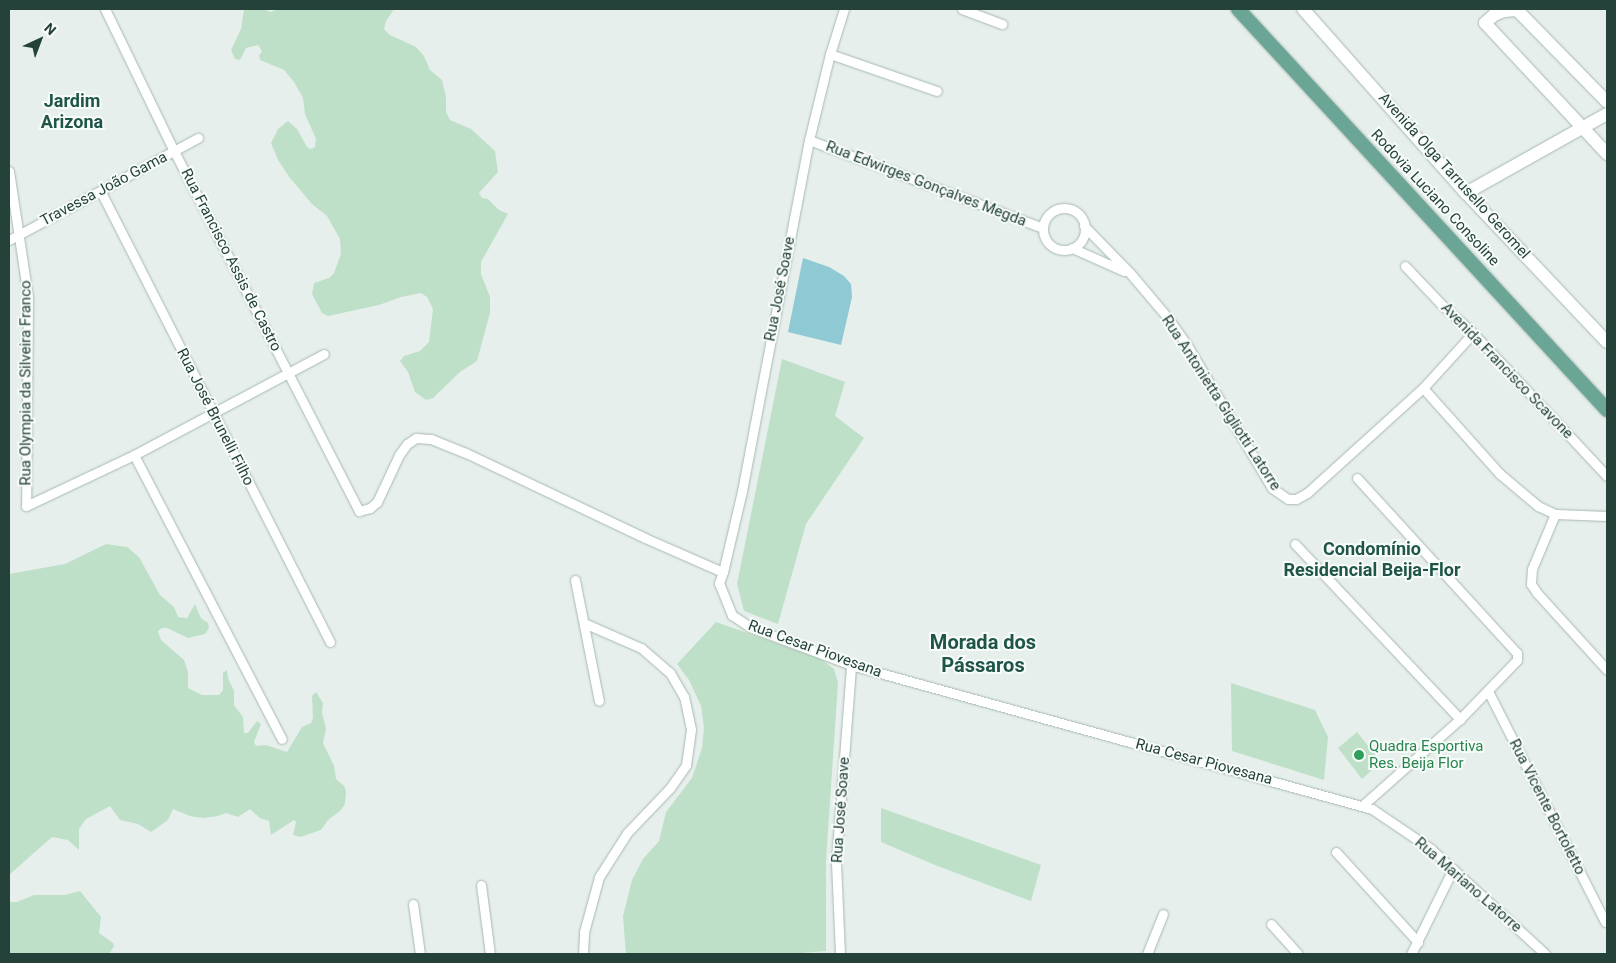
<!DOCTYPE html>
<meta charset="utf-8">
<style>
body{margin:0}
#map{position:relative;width:1616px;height:963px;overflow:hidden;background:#e6efeb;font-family:Roboto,sans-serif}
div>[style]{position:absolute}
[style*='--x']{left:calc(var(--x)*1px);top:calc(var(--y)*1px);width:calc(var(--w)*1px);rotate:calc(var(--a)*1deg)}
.green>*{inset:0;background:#bfe0c8}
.water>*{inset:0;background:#8ec9d4}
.roads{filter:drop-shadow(0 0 1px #a8b8b2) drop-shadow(0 0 1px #a8b8b2)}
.street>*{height:9px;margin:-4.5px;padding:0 4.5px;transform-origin:4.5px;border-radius:4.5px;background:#fff}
.street>.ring{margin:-4.5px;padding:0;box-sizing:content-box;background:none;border:9px solid #fff;border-radius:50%}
.secondary>*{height:12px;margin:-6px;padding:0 6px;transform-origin:6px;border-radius:6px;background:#fff}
.primary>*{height:14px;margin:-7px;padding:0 7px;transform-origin:7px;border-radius:7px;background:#6aa596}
.dots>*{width:14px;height:14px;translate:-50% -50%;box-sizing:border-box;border:2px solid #f7fbf9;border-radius:50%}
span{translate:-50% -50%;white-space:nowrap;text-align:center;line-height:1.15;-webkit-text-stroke:4px #f7fbf9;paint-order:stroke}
.street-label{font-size:15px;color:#24423a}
.leisure-label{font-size:15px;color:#27864d}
.left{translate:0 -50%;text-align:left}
.quarter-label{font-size:18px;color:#1f5548;font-weight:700}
.district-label{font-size:20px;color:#1f5548;font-weight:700}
.frame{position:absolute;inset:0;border:10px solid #24423a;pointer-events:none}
.north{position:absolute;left:15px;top:15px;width:50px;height:50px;-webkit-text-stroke:4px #f7fbf9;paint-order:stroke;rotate:43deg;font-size:14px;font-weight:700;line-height:20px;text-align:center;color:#24423a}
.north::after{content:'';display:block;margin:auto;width:18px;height:22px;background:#24423a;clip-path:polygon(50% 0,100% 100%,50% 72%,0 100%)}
</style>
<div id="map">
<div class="green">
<i style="clip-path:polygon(244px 9px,263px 9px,271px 12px,278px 9px,394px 9px,386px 21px,384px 29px,390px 35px,416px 47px,424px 56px,430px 70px,442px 80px,446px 97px,446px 112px,450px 120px,471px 129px,495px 151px,498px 172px,479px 193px,482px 198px,488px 199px,499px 210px,508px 214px,481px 262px,481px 274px,490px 297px,490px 313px,477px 361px,460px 372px,433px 398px,426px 400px,415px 392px,408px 372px,400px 361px,404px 356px,420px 351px,429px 342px,433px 309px,427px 297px,421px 293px,401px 297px,379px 305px,328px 316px,322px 313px,312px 294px,314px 283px,329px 278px,334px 273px,341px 254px,340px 239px,327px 216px,312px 204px,290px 178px,278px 160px,271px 143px,278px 129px,288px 121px,297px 129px,307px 147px,311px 149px,315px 147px,316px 139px,305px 114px,303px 98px,294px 82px,284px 70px,260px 60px,259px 56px,262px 51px,258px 45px,246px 48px,240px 60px,235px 59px,231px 50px,241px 29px)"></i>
<i style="clip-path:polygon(782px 359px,845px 382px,835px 416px,864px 438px,806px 524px,778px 624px,744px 611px,737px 584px)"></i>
<i style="clip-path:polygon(106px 544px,127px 547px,139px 557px,160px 595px,174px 607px,178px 617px,187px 618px,195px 604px,201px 618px,208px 623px,209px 628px,205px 634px,188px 638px,167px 628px,162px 628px,158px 631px,161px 640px,184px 660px,188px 672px,188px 688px,202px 695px,219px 695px,223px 690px,223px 673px,227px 670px,228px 678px,234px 691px,234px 705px,243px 717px,244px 733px,248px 733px,257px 721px,261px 724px,254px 742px,256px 746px,266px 745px,287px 752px,302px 727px,311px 723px,313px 718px,312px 696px,316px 692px,323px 703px,322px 713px,326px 728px,323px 743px,334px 766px,336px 779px,344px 786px,346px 791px,345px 804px,340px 811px,328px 820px,321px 830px,300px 837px,293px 835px,296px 822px,294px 820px,271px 835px,269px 821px,260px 818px,250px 809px,238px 817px,226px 813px,218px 816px,203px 818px,190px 816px,173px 809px,168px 820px,151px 832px,138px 824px,120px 820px,110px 806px,86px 819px,79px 829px,79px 850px,68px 840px,52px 837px,9px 875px,9px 574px,65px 564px)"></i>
<i style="clip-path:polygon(716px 622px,819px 658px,834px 669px,838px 683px,826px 861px,826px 951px,789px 954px,626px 954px,623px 916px,632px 880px,643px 859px,659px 841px,666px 812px,692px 778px,702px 748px,704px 727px,701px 706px,689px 680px,677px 664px)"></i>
<i style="clip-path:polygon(1231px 683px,1315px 710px,1328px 737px,1324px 780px,1232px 751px)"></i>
<i style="clip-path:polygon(1357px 732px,1381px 762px,1362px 779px,1338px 748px)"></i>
<i style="clip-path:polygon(881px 808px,1041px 865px,1031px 901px,935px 865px,881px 842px)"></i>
<i style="clip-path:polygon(80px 891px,101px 917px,99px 933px,113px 943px,114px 946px,109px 954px,9px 954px,9px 902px,17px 902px,34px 895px,65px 895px)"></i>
</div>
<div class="water">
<i style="clip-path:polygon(803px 258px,829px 267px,844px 276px,851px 284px,852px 297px,841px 345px,788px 332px)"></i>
</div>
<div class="roads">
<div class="street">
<i style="--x:105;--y:9;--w:158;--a:64.1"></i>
<i style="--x:174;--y:151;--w:405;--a:62.8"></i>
<i style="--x:359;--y:511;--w:11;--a:-15"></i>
<i style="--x:370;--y:508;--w:9;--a:-41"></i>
<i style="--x:377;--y:502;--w:52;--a:-64.9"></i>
<i style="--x:399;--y:455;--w:14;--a:-54"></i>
<i style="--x:407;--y:444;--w:11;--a:-34"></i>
<i style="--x:416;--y:438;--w:15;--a:4"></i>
<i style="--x:431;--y:439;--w:38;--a:22"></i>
<i style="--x:466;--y:453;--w:198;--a:25.4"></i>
<i style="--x:645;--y:538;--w:85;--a:23.6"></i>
<i style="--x:723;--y:572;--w:12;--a:110"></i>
<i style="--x:719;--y:583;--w:35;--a:68"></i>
<i style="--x:732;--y:615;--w:22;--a:34"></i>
<i style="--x:750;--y:627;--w:108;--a:20.6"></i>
<i style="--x:851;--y:665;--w:541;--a:15.45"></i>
<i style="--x:1372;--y:809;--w:71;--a:34.1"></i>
<i style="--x:1431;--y:849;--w:155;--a:42.6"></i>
<i style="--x:962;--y:9;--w:43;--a:20.6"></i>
<i style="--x:830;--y:54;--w:113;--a:19.1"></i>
<i style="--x:809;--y:140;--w:250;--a:20.6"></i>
<i style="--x:9;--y:171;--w:126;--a:81.4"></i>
<i style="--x:28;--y:296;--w:210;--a:90.5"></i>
<i style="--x:26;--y:506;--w:119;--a:-25.3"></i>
<i style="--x:134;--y:455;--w:215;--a:-28"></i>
<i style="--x:101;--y:192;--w:505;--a:63.03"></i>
<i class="ring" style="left:1043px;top:208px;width:33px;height:33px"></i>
<i style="--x:1084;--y:226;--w:66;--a:45.6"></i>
<i style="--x:1130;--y:273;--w:59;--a:49.8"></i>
<i style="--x:1168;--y:318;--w:35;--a:55"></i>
<i style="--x:1188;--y:347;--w:164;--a:59.2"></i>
<i style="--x:1272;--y:488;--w:19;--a:35"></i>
<i style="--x:1288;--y:499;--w:8;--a:0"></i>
<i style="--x:1296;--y:499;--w:13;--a:-29"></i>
<i style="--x:1307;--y:493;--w:156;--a:-42.2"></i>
<i style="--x:1423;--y:388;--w:74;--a:-47.7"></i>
<i style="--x:9;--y:240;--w:215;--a:-28.4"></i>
<i style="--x:1072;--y:248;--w:57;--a:23.9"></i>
<i style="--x:1405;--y:266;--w:55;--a:46.5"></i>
<i style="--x:1443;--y:306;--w:40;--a:42"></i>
<i style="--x:1473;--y:333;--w:196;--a:46.9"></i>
<i style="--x:1423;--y:388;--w:115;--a:48.2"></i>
<i style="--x:1500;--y:474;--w:50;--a:40.1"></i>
<i style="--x:1538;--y:506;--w:19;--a:25"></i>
<i style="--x:1555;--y:514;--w:52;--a:2.2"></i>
<i style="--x:134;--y:455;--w:320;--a:62.5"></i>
<i style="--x:1357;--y:478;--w:237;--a:47.6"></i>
<i style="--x:1517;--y:653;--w:7;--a:90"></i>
<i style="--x:1517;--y:660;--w:82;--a:134"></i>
<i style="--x:1460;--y:719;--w:131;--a:138.4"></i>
<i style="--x:1555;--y:514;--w:60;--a:112.7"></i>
<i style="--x:1532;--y:569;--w:15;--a:94"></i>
<i style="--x:1531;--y:584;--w:11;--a:56"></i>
<i style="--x:1537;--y:593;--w:104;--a:47.7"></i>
<i style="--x:1295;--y:544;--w:241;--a:46.7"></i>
<i style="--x:723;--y:572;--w:83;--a:-76.8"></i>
<i style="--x:742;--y:491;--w:357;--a:-79.2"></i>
<i style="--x:809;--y:140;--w:89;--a:-76.3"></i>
<i style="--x:830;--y:54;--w:47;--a:-72.7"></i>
<i style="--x:575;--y:580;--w:123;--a:78.8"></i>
<i style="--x:1488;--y:691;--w:259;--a:63.1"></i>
<i style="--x:1336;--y:852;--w:122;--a:47.7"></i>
<i style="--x:481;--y:885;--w:70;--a:82.6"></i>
<i style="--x:413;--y:904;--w:50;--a:82"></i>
<i style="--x:1271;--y:924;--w:40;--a:48"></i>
<i style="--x:583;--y:954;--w:22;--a:-87"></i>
<i style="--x:584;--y:932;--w:57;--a:-74.7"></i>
<i style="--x:599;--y:877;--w:52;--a:-57.5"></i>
<i style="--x:627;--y:833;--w:62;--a:-46.3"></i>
<i style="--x:670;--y:788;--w:28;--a:-55"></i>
<i style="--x:686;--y:765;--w:36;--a:-82"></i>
<i style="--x:691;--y:729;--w:33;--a:-102"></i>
<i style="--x:684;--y:697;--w:28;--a:-120"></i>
<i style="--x:670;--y:673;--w:38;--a:-139"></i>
<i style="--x:641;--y:648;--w:62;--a:-156.3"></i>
<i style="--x:840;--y:954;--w:92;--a:-92.5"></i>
<i style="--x:836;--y:862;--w:198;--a:-85.6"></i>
<i style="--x:1147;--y:954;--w:43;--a:-68.2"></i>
<i style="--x:1411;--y:954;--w:95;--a:-63.7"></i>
</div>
<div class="secondary">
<i style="--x:1303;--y:9;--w:246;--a:48.5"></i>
<i style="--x:1466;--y:193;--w:205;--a:46.6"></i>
<i style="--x:1516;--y:9;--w:130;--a:45.6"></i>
<i style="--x:1517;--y:10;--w:13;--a:176"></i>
<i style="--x:1504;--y:11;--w:11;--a:158"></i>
<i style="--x:1494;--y:15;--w:12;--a:138"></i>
<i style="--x:1485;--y:23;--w:179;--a:47"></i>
<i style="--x:1466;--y:193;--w:162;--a:-29.3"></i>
</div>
<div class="primary">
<i style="--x:1238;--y:9;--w:545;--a:47.38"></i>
</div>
</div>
<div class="dots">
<i style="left:1359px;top:755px;background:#2e9e5b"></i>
</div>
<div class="street-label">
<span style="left:1454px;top:176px;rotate:48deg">Avenida Olga Tarrusello Geromel</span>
<span style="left:926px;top:184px;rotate:21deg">Rua Edwirges Gonçalves Megda</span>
<span style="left:104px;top:189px;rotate:-28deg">Travessa João Gama</span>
<span style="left:1435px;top:198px;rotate:47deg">Rodovia Luciano Consoline</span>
<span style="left:231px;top:260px;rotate:63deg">Rua Francisco Assis de Castro</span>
<span style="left:780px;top:289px;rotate:-79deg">Rua José Soave</span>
<span style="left:1507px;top:371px;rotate:46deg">Avenida Francisco Scavone</span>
<span style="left:26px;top:383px;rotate:-90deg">Rua Olympia da Silveira Franco</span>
<span style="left:1221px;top:403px;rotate:57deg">Rua Antonietta Gigliotti Latorre</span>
<span style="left:215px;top:417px;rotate:63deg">Rua José Brunelli Filho</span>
<span style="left:815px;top:649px;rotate:20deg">Rua Cesar Piovesana</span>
<span style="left:1204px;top:762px;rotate:15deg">Rua Cesar Piovesana</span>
<span style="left:1547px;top:807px;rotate:63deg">Rua Vicente Bortoletto</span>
<span style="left:841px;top:810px;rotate:-86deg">Rua José Soave</span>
<span style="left:1468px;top:885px;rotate:41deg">Rua Mariano Latorre</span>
</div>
<div class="leisure-label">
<span class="left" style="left:1369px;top:755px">Quadra Esportiva<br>Res. Beija Flor</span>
</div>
<div class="quarter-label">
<span style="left:72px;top:112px">Jardim<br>Arizona</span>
<span style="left:1372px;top:560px">Condomínio<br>Residencial Beija-Flor</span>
</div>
<div class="district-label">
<span style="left:983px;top:654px">Morada dos<br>Pássaros</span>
</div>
<div class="frame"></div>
<div class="north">N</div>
</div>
